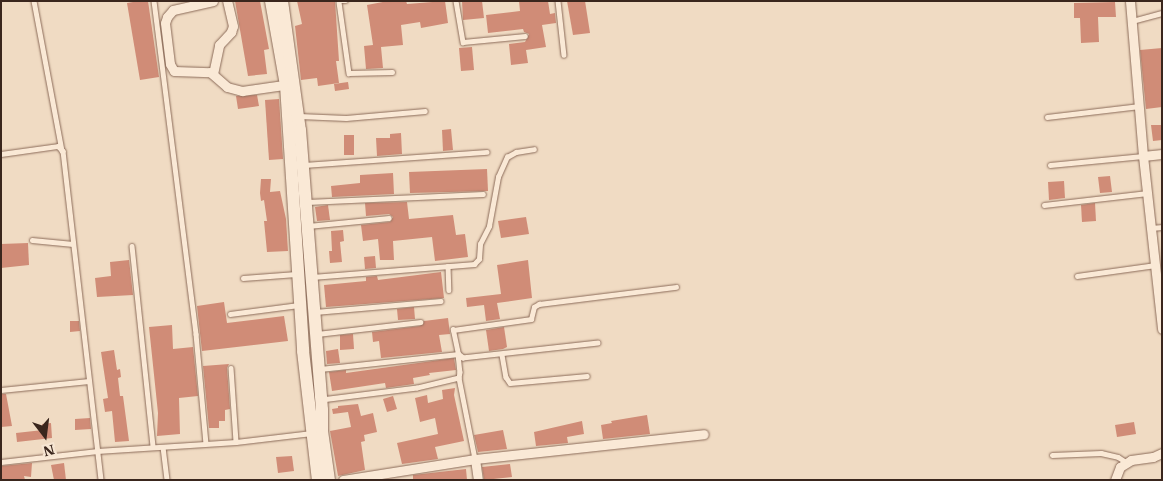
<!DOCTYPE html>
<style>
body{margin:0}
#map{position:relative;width:1163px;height:481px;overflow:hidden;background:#f0dbc3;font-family:"IBM Plex Serif",serif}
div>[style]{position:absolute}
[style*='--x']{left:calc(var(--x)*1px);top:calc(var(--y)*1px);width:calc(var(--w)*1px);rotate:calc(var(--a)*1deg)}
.building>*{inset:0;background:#d08c77}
.roads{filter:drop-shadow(0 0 1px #8b6b59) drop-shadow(0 0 1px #8b6b59)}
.lane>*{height:4.5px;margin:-2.25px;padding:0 2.25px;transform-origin:2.25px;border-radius:2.25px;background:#fae9d6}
.street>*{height:9px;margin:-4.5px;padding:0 4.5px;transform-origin:4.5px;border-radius:4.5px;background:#fae9d6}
.secondary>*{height:12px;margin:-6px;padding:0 6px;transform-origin:6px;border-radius:6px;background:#fae9d6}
span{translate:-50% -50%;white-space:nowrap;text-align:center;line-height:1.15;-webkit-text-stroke:5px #f7e6d3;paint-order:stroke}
.frame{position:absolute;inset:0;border:2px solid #3a261d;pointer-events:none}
.north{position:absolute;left:20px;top:411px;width:50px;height:50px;-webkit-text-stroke:4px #f7e6d3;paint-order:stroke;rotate:165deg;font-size:14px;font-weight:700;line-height:20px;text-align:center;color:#3a261d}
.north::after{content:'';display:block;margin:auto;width:18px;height:22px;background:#3a261d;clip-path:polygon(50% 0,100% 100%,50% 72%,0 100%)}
</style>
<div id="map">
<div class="building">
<i style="clip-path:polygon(139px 1px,148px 1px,159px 77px,140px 80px,127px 3px)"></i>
<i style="clip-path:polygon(235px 1px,260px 1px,269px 49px,264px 50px,267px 74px,248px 76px)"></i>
<i style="clip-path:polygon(297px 1px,335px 1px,339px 61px,336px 61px,339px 83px,318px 86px,317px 78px,301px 80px,295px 26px,302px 24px)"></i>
<i style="clip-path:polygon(388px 1px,406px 1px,407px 4px,445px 1px,448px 23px,421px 28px,420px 22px,401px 25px,403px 45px,381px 47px,383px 68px,366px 69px,364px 46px,373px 45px,367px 5px)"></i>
<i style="clip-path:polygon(462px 1px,482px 1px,484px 18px,463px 20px)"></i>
<i style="clip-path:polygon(519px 1px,548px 1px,550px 14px,555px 13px,556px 23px,542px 25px,546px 47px,526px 50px,528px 63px,511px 65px,509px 44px,525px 42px,529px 34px,524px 32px,523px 29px,488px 33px,486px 15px,520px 11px)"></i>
<i style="clip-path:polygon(567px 1px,585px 1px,590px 33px,573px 35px)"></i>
<i style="clip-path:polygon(1115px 2px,1116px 17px,1098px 17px,1099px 42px,1081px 43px,1080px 18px,1074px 18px,1074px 3px)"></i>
<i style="clip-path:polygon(472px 47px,474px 70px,461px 71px,459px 48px)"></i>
<i style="clip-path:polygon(1162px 48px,1162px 107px,1146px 109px,1140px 50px)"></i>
<i style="clip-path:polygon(348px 82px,349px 89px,335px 91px,334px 84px)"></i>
<i style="clip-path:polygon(257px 95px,259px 106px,238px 109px,236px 96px)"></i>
<i style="clip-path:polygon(279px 99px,283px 159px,269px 160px,265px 100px)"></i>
<i style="clip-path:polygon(1151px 125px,1162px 125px,1162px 140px,1153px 141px)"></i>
<i style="clip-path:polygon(451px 129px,453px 150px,443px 151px,442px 130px)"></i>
<i style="clip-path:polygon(401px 133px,402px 154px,377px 156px,376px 138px,390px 138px,390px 134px)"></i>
<i style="clip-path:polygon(344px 135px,354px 135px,354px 155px,344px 155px)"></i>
<i style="clip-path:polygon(487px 169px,488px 191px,410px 193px,409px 172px)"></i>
<i style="clip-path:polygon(393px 173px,394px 194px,332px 197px,331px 186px,360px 183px,360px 175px)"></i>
<i style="clip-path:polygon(1110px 176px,1112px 192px,1100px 193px,1098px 177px)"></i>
<i style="clip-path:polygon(261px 179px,271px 179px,270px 192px,280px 191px,286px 219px,288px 251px,267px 252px,264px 221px,267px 221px,264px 200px,261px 201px,260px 193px)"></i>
<i style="clip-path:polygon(1064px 181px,1065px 198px,1049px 200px,1048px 182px)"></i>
<i style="clip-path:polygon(407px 202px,409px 219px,453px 215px,456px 235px,465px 234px,468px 257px,435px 261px,432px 237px,393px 241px,394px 260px,380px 260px,378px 239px,363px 241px,361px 225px,390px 222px,393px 217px,389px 214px,366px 216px,365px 203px)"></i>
<i style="clip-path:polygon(1095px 203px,1096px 221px,1082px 222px,1081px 205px)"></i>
<i style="clip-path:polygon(328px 205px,330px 220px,317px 221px,315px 207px)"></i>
<i style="clip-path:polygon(526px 217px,529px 234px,501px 238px,498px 221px)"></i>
<i style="clip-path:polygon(343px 230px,344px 241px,340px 242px,342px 262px,330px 263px,329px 251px,332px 251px,331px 231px)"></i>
<i style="clip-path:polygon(28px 243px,29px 265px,1px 268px,1px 244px)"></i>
<i style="clip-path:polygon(375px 256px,376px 268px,365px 269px,364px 257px)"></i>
<i style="clip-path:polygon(129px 260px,133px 295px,97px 297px,95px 278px,111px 276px,110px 262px)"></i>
<i style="clip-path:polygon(528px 260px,532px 298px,497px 303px,500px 319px,486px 321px,484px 305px,467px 307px,466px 298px,501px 294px,497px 265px)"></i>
<i style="clip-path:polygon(441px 272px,444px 298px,326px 307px,324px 285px,366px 281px,366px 277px,377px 276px,378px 280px)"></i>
<i style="clip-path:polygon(224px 302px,227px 323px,284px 316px,288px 341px,202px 351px,197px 306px)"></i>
<i style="clip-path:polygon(414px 307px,415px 319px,398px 320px,397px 309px)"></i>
<i style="clip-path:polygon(448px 318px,450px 334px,439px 335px,442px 352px,381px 358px,379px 341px,373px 342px,372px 332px,420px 326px,424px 321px)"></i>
<i style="clip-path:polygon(70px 321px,79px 321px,80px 331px,70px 332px)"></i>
<i style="clip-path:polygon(172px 325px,173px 349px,193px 347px,198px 396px,179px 398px,180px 434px,157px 436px,158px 413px,149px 327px)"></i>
<i style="clip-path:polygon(504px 327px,507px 347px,503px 349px,489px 351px,486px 330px)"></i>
<i style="clip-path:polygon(353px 334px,354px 349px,340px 350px,340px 335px)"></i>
<i style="clip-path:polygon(338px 349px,340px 363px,327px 364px,326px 351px)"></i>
<i style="clip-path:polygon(114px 350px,117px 370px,120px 369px,121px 377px,118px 378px,120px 396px,123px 396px,129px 441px,115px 442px,112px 411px,105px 412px,103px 399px,108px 398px,101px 352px)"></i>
<i style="clip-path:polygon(454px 358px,456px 370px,429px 373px,430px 375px,413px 378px,414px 384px,386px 388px,385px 383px,332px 391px,329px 372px,346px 370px,346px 373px)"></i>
<i style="clip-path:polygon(229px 364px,227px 368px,230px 409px,225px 410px,225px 421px,219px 421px,219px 428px,209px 428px,203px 366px)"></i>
<i style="clip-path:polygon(455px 388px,454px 395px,464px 441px,435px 447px,438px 459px,402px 464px,397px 443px,438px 434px,435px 418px,420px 422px,415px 398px,427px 395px,428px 403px,443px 399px,442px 390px)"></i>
<i style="clip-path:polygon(1px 394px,6px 394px,12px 426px,1px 427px)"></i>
<i style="clip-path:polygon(393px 396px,397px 409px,387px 412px,383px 399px)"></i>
<i style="clip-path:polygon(358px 404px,361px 416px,373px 413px,377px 432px,364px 435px,365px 441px,361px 442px,365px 470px,338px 476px,330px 431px,351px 427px,348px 412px,333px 414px,332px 409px,338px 408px,338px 406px)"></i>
<i style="clip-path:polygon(647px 415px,650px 434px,603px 439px,601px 425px,612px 423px,611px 421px)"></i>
<i style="clip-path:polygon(90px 418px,91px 429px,75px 430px,75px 419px)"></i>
<i style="clip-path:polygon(582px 421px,584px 434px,567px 437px,568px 443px,536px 446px,534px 432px)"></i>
<i style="clip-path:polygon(1134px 422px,1136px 434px,1117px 437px,1115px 425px)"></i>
<i style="clip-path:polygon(51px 423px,52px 438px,17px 442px,16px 433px,43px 430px,42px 424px)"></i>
<i style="clip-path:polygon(503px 430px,507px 449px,478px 452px,474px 435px)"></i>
<i style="clip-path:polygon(292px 456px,294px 471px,278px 473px,276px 457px)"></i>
<i style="clip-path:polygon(32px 463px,31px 477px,24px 476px,25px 480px,1px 480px,1px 466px)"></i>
<i style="clip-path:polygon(64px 463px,66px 480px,54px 480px,51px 465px)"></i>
<i style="clip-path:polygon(510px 464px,512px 477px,484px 480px,482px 467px)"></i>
<i style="clip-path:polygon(466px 469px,467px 480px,413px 480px,413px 475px)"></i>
</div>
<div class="roads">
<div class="lane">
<i style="--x:34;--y:1;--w:152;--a:79.4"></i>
<i style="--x:154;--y:1;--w:336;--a:82.8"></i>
<i style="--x:196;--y:334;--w:109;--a:84.8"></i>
<i style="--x:339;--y:1;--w:7;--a:0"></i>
<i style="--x:456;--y:1;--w:42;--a:80.3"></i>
<i style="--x:463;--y:42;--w:62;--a:-5.5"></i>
<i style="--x:558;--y:1;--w:54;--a:83.7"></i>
<i style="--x:339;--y:2;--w:72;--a:82"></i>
<i style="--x:349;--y:73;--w:43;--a:-1.3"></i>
<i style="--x:1132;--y:21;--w:31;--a:-15"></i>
<i style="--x:299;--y:116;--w:47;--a:2.4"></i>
<i style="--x:346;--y:118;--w:79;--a:-5.1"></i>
<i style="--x:1047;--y:117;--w:93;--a:-6.8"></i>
<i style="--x:1;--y:154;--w:58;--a:-8"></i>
<i style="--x:58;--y:146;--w:7;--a:45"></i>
<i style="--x:63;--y:151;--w:331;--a:83.4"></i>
<i style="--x:304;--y:165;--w:183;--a:-4.1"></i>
<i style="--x:1050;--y:165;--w:93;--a:-5.5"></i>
<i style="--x:307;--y:202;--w:176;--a:-2.6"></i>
<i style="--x:1044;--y:205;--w:104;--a:-6.6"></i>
<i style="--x:308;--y:226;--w:81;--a:-5.6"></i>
<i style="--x:1151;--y:228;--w:11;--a:-5"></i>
<i style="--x:32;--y:240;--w:41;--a:5.6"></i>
<i style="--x:132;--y:246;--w:202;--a:84"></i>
<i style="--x:448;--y:266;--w:24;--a:88"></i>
<i style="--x:1077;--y:276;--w:79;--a:-8"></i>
<i style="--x:312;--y:277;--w:163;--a:-4.6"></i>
<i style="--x:474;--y:264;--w:7;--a:-45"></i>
<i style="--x:479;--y:259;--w:15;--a:-86"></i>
<i style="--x:480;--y:244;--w:20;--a:-63"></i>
<i style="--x:489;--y:226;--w:50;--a:-79.6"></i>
<i style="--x:498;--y:177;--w:22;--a:-66"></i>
<i style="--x:507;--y:157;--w:10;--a:-29"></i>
<i style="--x:516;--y:152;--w:18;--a:-9"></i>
<i style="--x:243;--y:278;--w:53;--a:-4.3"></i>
<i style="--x:315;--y:312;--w:126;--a:-5"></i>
<i style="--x:230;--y:314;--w:69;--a:-7.5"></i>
<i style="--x:317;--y:334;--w:104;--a:-6.6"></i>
<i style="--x:598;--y:343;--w:136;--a:173.7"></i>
<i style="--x:463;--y:358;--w:6;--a:-141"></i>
<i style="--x:458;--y:354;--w:25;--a:-102"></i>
<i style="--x:453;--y:330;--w:79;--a:-8"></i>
<i style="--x:531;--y:319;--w:12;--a:-76"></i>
<i style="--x:534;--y:307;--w:6;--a:-31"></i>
<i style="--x:539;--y:304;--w:138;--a:-7.1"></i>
<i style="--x:502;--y:355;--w:22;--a:80"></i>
<i style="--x:506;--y:377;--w:7;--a:56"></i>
<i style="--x:510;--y:383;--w:77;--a:-5.2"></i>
<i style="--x:231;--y:368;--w:74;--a:86.1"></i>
<i style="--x:320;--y:369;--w:139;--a:-6.2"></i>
<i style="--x:458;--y:354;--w:18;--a:84"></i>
<i style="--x:460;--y:372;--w:6;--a:99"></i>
<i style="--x:459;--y:378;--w:43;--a:166.6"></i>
<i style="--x:417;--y:388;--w:96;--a:172.8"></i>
<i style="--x:459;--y:378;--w:83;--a:78.8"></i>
<i style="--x:1;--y:390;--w:88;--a:-5.8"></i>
<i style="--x:163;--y:447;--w:33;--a:83"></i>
<i style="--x:1052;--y:455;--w:49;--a:-2.3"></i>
<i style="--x:1101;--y:453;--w:17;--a:13"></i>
<i style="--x:1118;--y:457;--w:9;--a:32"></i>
<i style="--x:1;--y:462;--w:97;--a:-6.5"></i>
<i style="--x:97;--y:451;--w:139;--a:-3.7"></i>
<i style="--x:236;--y:442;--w:76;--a:-6.8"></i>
</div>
<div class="street">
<i style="--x:213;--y:1;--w:41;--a:167.3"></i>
<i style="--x:173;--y:10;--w:9;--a:131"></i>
<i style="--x:167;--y:17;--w:6;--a:108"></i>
<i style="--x:165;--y:23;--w:41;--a:83"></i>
<i style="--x:170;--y:64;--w:8;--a:60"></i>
<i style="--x:174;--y:71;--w:36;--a:2"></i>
<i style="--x:210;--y:72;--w:23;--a:41"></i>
<i style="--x:227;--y:87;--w:16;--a:15"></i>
<i style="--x:242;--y:91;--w:49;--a:-8.3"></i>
<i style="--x:1130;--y:1;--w:156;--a:85.2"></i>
<i style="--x:1143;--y:156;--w:174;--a:83.7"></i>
<i style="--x:213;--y:74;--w:30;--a:-78"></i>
<i style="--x:219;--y:45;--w:18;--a:-47"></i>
<i style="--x:231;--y:32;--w:6;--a:-72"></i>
<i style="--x:233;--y:26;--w:26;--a:-103"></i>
<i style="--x:1143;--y:156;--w:19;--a:-6"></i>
<i style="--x:475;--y:459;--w:21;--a:82"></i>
<i style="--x:343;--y:480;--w:134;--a:-9"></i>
<i style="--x:475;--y:459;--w:230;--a:-6.2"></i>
<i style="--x:1115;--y:480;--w:14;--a:-69"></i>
<i style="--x:1120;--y:467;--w:13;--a:-32"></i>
<i style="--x:1131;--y:460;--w:22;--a:-8"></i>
<i style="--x:1153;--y:457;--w:10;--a:-24"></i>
</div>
<div class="secondary">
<i style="--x:271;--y:1;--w:85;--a:79.9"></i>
<i style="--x:286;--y:85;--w:267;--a:86.3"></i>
<i style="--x:303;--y:351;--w:130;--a:83.4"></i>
<i style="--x:282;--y:1;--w:130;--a:82.1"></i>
<i style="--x:300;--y:130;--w:281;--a:85.5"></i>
<i style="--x:322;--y:410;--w:21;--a:90"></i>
<i style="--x:322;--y:431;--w:49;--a:81.9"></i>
</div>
</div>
<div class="frame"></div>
<div class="north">N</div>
</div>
